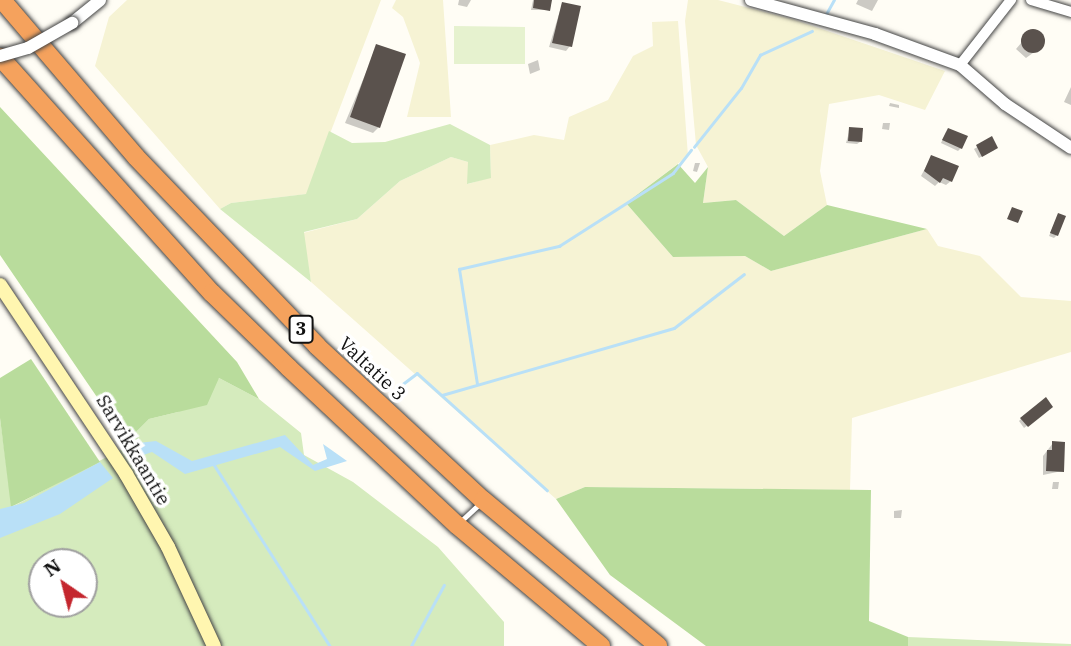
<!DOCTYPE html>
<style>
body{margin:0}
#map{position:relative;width:1071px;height:646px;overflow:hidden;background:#fffdf5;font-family:"IBM Plex Serif",serif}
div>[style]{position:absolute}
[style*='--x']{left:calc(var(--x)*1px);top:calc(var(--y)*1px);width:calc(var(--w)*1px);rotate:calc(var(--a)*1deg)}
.farmland>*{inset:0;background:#f6f3d4}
.green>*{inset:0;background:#d5ebbd}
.forest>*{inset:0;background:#b9dc9c}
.pitch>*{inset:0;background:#e6f2cf}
.water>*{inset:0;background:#b9e0f7}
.shadow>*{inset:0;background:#0003}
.stream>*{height:2.5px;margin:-1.25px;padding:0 1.25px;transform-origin:1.25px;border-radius:1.25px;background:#b9e0f7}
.building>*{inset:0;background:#5a524d}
.round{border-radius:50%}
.roads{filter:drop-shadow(0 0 2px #444) drop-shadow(0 0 2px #444)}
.service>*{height:4.5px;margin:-2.25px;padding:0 2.25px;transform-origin:2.25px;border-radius:2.25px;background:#fff}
.minor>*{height:10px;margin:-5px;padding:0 5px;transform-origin:5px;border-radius:5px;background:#fff}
.tertiary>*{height:12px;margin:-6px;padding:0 6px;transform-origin:6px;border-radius:6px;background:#fff}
.secondary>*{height:14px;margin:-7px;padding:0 7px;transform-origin:7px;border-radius:7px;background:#fff6b0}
.motorway>*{height:18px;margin:-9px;padding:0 9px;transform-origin:9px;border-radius:9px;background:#f5a25d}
.bridges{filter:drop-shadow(0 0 2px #444) drop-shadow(0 0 2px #444)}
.tertiary-bridge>*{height:12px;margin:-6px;padding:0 6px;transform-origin:6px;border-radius:6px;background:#fff}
span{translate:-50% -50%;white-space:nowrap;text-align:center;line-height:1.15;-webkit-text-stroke:7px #fff;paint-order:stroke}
.shield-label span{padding:2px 5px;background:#fff;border:2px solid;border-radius:5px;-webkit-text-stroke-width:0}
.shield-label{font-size:18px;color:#111;font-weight:700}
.street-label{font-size:19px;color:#111}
.north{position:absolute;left:28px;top:548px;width:70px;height:70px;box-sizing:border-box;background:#fff;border:2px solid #a0a0a0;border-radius:50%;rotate:325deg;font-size:19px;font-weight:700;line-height:28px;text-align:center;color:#111}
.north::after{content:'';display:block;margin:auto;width:24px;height:32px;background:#c4262e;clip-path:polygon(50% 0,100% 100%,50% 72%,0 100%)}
</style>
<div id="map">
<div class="farmland">
<i style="clip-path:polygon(127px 0,381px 0,307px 194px,231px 203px,220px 209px,95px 66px,109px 17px)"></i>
<i style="clip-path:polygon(396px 0,443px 0,451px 117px,407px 117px,420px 63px,403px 17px,392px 8px)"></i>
<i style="clip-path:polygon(688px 0,718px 0,792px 19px,945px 71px,925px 110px,879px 95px,829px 104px,820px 171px,827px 205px,784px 236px,736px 200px,703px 203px,708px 167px,696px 145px,685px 21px)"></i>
<i style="clip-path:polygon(678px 21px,688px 156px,626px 203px,673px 257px,745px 256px,771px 271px,927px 229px,938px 246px,980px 256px,1021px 297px,1071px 301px,1071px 352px,852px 418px,850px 490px,585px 487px,556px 499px,311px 282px,303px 233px,357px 219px,400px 181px,451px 157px,468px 162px,468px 184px,491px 177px,490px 145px,534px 135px,564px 140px,569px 117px,608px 100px,633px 56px,653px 46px,652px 22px)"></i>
</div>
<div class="green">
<i style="clip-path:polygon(450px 124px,490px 145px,491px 178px,467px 184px,468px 162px,451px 157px,400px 181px,357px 219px,304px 232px,311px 282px,220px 209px,231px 203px,306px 194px,329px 131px,352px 143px,385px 142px)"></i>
<i style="clip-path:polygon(evenodd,219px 378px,259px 399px,301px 433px,304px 455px,353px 482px,438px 547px,504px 622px,504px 646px,0 646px,0 418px,12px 507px,139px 440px,136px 432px,149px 419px,178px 412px,219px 378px,42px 562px,84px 562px,84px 604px,42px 604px,42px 562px)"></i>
<i style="clip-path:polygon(908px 637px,1071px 644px,1071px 646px,908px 646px)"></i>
</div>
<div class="forest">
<i style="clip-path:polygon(0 107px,237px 362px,259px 399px,219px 378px,207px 405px,149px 419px,136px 432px,139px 440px,129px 444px,0 255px)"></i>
<i style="clip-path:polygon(678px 164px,695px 183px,708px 167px,703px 203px,736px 200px,784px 236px,827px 205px,927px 229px,771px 271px,745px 256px,673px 257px,626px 203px)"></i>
<i style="clip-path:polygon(31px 359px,100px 462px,11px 507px,0 418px,0 378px)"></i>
<i style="clip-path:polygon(585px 487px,871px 490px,869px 621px,908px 637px,908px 646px,706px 646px,610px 575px,556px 499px)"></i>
</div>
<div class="pitch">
<i style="clip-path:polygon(454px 26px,525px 27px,525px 64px,454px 64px)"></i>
</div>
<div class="water">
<i style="clip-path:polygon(285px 435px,313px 465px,327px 459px,323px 444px,347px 461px,315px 471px,280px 447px,185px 474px,152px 452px,135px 458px,129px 444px,156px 441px,192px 461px)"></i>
<i style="clip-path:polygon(100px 462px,113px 478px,60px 514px,0 538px,0 509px,24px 503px)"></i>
</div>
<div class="shadow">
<i style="clip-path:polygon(459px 0,471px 0,467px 7px,458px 5px)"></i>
<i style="clip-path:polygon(533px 0,550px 0,548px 10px,531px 10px)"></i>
<i style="clip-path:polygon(858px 0,878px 0,872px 11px,856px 4px)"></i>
<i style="clip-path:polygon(562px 4px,570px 46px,566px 51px,549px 47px)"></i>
<i style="clip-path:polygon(1033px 29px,1043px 37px,1039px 42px,1044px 45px,1026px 58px,1016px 49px)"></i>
<i style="clip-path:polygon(377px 46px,379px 127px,373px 133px,345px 123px)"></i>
<i style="clip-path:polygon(538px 60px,540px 70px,530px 74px,528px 64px)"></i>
<i style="clip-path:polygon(1071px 87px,1071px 105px,1064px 102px)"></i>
<i style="clip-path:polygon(890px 103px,899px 105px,899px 108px,889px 106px)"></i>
<i style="clip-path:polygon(883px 123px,890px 123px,889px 130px,882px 129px)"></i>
<i style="clip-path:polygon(850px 129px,860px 142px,857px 144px,846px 143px)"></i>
<i style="clip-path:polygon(946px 132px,961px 148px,958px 151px,941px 143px)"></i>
<i style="clip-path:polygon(991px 139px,994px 150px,979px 158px,974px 149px)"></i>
<i style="clip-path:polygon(931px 157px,951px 181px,946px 185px,939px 182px,935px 186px,921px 176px)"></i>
<i style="clip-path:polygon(695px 163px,700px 163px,697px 172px,693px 171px)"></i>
<i style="clip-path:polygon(1058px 215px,1057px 235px,1054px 238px,1049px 236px)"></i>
<i style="clip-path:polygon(1049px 409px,1024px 428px,1019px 421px,1021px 419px)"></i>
<i style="clip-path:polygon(1053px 443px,1062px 471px,1043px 475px,1043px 456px)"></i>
<i style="clip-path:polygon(1059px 482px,1058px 489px,1052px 489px,1053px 482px)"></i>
<i style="clip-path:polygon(902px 510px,901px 518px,894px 518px,894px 511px)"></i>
</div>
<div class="stream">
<i style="--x:825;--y:16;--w:18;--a:-61"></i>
<i style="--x:694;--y:147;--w:75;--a:-51.5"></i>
<i style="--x:741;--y:88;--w:38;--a:-60"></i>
<i style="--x:760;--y:55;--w:57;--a:-24.8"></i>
<i style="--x:477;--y:384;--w:116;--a:-98.9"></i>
<i style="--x:459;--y:269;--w:103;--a:-13"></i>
<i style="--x:559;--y:246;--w:135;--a:-32.6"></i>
<i style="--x:673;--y:173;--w:29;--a:-52"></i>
<i style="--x:400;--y:386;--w:21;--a:-37"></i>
<i style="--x:417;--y:373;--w:175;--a:42"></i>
<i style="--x:442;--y:395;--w:241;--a:-16.1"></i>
<i style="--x:674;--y:328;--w:88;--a:-37.6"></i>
<i style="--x:213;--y:463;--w:217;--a:57.4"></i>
<i style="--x:411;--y:646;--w:69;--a:-61.6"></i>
</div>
<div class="building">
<i style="clip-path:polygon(534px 0,552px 0,550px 11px,533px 8px)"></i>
<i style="clip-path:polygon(562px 2px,581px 6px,572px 47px,552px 43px)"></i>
<i class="round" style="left:1021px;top:29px;width:24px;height:24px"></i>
<i style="clip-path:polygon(376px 44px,406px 54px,380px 128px,350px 117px)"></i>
<i style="clip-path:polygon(849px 127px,863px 128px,862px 142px,848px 141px)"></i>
<i style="clip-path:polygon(948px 128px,968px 136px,962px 149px,942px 140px)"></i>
<i style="clip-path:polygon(992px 136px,998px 148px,982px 157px,976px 145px)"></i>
<i style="clip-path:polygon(931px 155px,959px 166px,952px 182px,943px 178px,940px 183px,924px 171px)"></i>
<i style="clip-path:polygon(1012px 207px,1023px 211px,1018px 223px,1007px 219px)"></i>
<i style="clip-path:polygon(1058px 213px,1066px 216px,1058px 236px,1050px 233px)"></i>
<i style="clip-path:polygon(1046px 397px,1053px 407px,1028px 427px,1020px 418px)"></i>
<i style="clip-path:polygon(1052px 441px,1065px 442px,1064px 472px,1046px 471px,1047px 450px,1052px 450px)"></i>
</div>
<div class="roads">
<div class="service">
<i style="--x:460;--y:522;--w:26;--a:-43"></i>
</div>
<div class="minor">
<i style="--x:1031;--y:0;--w:42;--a:16.7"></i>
<i style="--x:960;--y:65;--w:83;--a:-51.9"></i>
</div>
<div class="tertiary">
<i style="--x:751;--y:0;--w:129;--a:15.3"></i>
<i style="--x:875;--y:34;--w:90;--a:20"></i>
<i style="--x:960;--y:65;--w:60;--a:40.9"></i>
<i style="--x:1005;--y:104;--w:79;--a:33.7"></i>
<i style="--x:72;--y:23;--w:36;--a:-39"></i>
</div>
<div class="secondary">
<i style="--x:0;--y:285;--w:227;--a:56.3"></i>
<i style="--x:126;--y:474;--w:84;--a:60.1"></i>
<i style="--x:168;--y:547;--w:109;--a:65.1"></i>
</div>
<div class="motorway">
<i style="--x:2;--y:0;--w:206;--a:49.5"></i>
<i style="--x:136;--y:157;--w:262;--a:46.2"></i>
<i style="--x:317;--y:346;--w:226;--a:42.9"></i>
<i style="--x:483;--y:500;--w:228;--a:39.8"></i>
<i style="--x:0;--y:57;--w:317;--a:48.1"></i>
<i style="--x:212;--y:293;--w:107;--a:44.2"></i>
<i style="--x:289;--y:368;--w:230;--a:43.1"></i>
<i style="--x:457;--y:525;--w:188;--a:40"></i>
</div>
</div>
<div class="bridges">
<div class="tertiary-bridge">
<i style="--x:0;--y:56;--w:29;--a:-16"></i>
<i style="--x:28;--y:48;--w:51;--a:-29.6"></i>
</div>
</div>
<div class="shield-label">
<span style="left:301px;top:329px">3</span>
</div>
<div class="street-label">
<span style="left:372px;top:369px;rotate:43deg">Valtatie 3</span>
<span style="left:133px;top:450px;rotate:59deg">Sarvikkaantie</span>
</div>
<div class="north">N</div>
</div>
